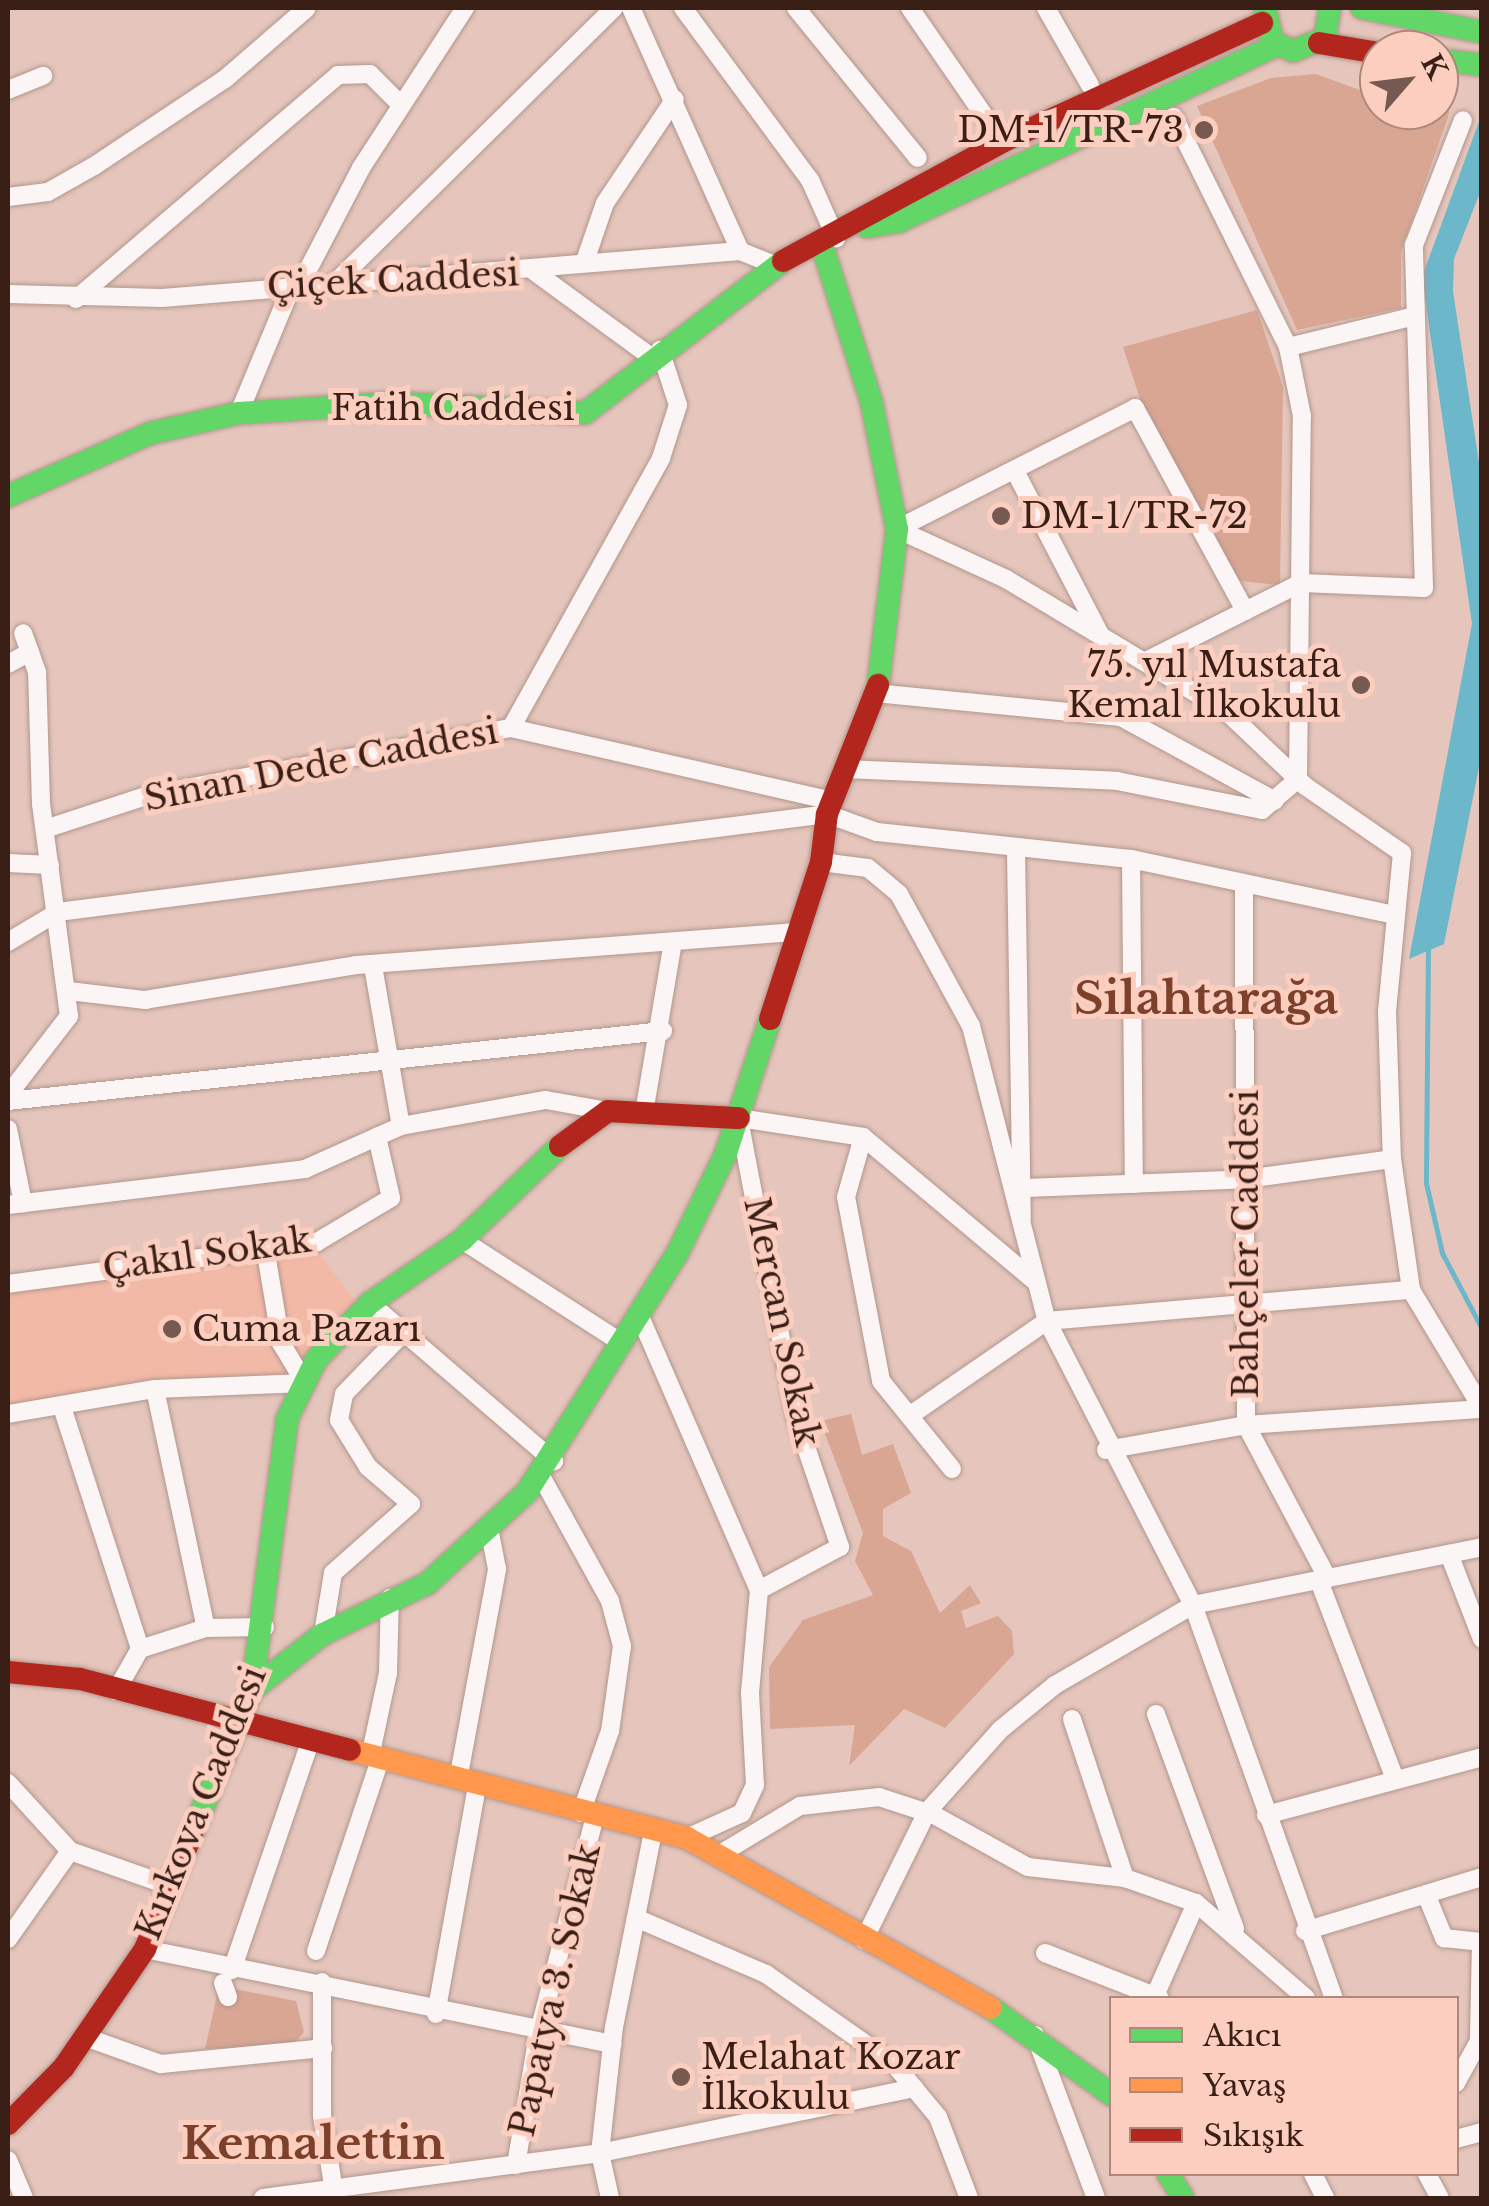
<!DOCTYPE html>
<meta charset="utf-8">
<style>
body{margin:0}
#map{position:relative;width:1489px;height:2206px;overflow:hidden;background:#e6c6bc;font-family:"Libre Baskerville",serif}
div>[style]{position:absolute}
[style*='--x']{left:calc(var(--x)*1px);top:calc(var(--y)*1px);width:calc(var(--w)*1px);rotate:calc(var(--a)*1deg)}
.built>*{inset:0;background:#f3b9a7}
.green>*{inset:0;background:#d9a694}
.water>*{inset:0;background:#6cb7ca}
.stream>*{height:5px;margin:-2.5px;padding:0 2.5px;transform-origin:2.5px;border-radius:2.5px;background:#6cb7ca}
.roads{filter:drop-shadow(0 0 2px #b1968d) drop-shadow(0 0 2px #b1968d)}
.street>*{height:18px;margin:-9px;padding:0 9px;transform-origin:9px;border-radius:9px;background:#fbf6f5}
.fast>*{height:22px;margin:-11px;padding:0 11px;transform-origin:11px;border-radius:11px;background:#63d668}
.slow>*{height:22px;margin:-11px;padding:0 11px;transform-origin:11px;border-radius:11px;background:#ff974d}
.jam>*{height:22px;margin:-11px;padding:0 11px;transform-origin:11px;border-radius:11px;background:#b3261e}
.dots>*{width:28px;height:28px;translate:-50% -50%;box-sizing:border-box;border:5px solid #fbcec0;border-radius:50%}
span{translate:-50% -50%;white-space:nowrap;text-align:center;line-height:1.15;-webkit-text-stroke:10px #fbcec0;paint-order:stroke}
.poi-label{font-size:35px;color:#3a1f16}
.right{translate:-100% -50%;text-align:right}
.left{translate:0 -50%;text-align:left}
.street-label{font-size:35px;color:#3a1f16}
.district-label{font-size:45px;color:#7d402b;font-weight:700}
.frame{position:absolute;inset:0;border:10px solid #3a1f16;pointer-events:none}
.legend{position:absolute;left:1109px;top:1996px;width:350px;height:180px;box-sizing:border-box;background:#fbcec0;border:2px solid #ae887c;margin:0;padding:12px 18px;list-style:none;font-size:30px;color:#3a1f16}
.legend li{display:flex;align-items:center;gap:20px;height:50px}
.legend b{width:50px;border:2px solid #ae887c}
.north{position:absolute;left:1359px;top:30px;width:100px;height:100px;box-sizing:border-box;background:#fbcec0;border:2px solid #ae887c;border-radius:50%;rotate:62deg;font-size:28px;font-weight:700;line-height:40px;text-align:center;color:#3a1f16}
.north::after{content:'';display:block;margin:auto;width:35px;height:45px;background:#765950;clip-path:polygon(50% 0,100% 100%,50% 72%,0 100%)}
</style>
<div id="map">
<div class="built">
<i style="clip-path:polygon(317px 1251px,359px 1305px,305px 1383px,155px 1380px,8px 1409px,8px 1290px)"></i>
</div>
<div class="green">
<i style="clip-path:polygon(1316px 74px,1379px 97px,1379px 110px,1450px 111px,1401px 252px,1401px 308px,1297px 330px,1197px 106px,1271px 78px)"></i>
<i style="clip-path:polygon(1257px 310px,1283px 387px,1280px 585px,1240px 581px,1140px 399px,1123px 347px)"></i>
<i style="clip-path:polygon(851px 1414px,862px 1455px,893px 1444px,911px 1493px,883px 1509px,883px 1536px,911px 1551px,940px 1613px,970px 1585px,981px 1603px,961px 1611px,966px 1628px,998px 1616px,1012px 1631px,1014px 1654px,945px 1728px,904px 1709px,849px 1766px,855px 1725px,770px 1729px,769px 1667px,803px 1620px,873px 1595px,855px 1561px,863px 1533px,820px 1421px)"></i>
<i style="clip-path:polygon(219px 1986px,296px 2001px,304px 2032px,293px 2045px,205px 2049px)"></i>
</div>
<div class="water">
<i style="clip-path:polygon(1481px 116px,1481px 190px,1454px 259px,1453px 291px,1481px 476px,1481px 757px,1444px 944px,1409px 959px,1472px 624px,1422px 277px)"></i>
</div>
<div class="stream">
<i style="--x:1428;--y:945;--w:238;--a:90.5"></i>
<i style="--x:1426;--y:1183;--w:72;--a:77.1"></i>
<i style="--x:1442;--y:1253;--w:86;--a:62.2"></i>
</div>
<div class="roads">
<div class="street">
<i style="--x:631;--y:8;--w:266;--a:65.8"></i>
<i style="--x:683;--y:8;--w:214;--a:53.6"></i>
<i style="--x:810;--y:180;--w:64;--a:65.9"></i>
<i style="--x:796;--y:8;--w:193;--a:50.9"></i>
<i style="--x:910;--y:8;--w:141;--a:55.4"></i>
<i style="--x:1046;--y:8;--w:89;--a:60.3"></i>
<i style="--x:8;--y:90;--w:38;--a:-22"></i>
<i style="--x:8;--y:197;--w:40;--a:-7.1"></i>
<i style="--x:48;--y:192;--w:53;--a:-29.5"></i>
<i style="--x:94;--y:166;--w:157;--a:-33.6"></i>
<i style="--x:225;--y:79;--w:108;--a:-40.9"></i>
<i style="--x:585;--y:261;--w:61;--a:-71"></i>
<i style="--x:605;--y:203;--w:125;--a:-56.1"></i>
<i style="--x:535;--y:272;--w:144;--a:36.2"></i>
<i style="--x:338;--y:280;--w:388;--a:-44.6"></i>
<i style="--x:301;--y:283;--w:130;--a:-62.4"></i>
<i style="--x:361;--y:168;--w:191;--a:-57"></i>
<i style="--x:8;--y:294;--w:154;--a:1.5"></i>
<i style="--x:162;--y:298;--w:580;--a:-4.65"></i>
<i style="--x:740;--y:251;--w:38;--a:22"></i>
<i style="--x:76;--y:299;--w:345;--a:-40.5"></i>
<i style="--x:338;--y:75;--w:32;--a:-2"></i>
<i style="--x:370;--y:74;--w:44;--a:45"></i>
<i style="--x:1288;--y:347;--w:127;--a:-13.7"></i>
<i style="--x:239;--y:413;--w:141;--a:-67.4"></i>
<i style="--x:1015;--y:471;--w:184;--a:62.5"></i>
<i style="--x:897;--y:529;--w:120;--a:24.6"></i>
<i style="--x:1006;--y:579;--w:258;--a:31"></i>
<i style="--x:1227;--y:712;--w:108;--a:43.5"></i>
<i style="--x:1305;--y:786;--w:118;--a:34.6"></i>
<i style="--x:1402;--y:853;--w:159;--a:95.4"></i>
<i style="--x:1387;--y:1011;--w:148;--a:88.1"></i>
<i style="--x:1392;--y:1159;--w:132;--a:81.7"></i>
<i style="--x:1411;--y:1290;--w:138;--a:59"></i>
<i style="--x:897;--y:529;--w:267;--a:-26.9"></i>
<i style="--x:1135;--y:408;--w:231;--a:61.5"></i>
<i style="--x:1245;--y:611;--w:111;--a:153.2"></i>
<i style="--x:1245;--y:611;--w:63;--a:-26.6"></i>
<i style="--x:1301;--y:583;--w:123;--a:2.3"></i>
<i style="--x:1424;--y:588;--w:343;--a:-91.7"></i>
<i style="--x:1414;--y:245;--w:134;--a:-68.6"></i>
<i style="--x:8;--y:664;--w:25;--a:-29"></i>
<i style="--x:875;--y:693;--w:247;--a:5.6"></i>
<i style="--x:1121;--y:717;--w:175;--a:28.6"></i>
<i style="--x:511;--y:728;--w:309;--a:-60.9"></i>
<i style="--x:661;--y:458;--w:56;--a:-72.2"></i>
<i style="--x:678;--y:405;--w:58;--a:-108.1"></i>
<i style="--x:845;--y:769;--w:272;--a:2.5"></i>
<i style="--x:1117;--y:781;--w:148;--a:11.3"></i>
<i style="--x:1262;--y:810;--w:48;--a:-40.7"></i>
<i style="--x:1298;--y:779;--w:363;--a:-89.4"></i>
<i style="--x:1302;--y:416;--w:70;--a:-101.5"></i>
<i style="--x:1288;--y:347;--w:257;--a:-116.4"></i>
<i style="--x:45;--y:829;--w:109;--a:-18.1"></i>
<i style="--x:149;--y:795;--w:368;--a:-10.5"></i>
<i style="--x:511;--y:728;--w:329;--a:12.8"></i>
<i style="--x:1016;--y:850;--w:369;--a:89.1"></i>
<i style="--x:1131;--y:859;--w:325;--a:89.5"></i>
<i style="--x:821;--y:862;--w:47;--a:7.3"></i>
<i style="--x:868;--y:868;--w:40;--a:40"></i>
<i style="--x:899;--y:894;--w:150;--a:61.4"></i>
<i style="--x:971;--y:1026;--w:305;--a:75.6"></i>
<i style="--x:1047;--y:1321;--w:319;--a:62.8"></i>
<i style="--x:1193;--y:1605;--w:418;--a:70.3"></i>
<i style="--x:8;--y:863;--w:42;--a:2.7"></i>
<i style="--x:1244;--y:889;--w:536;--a:89.79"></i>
<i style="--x:1246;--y:1425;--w:174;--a:62"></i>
<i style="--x:8;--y:942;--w:58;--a:-31"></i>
<i style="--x:58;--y:912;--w:775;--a:-7.26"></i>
<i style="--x:827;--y:814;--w:53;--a:19.8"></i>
<i style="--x:877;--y:832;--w:255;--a:6.1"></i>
<i style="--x:1131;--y:859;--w:269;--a:12"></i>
<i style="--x:373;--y:966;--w:162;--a:80.1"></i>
<i style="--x:69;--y:991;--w:77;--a:6.8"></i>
<i style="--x:145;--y:1000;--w:214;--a:-9.4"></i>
<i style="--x:356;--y:965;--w:443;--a:-4.3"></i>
<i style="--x:8;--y:1095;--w:100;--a:-52.3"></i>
<i style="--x:69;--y:1016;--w:214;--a:-97.5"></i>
<i style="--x:41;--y:804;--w:132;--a:-91.7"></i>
<i style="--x:37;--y:672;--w:41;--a:-109.7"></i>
<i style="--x:8;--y:1101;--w:659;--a:-6.1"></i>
<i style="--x:645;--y:1107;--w:161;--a:-80.4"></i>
<i style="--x:8;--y:1129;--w:76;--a:78.5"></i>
<i style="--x:863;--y:1137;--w:62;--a:105.8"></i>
<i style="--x:846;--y:1197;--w:187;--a:79.2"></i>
<i style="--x:881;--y:1381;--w:113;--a:51.1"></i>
<i style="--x:1026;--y:1188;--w:220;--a:-2.3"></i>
<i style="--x:1246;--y:1179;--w:147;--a:-7.8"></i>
<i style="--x:8;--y:1205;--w:299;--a:-6.9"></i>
<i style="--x:305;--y:1169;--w:105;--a:-24.1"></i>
<i style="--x:401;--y:1126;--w:147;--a:-10.2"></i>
<i style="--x:546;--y:1100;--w:63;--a:10.1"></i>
<i style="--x:462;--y:1240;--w:190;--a:32.8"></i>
<i style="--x:8;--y:1284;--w:312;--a:-7.7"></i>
<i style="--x:317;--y:1242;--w:86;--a:-30.7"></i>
<i style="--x:391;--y:1198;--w:63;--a:-102.9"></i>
<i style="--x:370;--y:1303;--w:243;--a:40.7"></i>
<i style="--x:638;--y:1312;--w:303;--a:66.5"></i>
<i style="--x:759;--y:1590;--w:103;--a:95"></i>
<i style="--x:750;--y:1693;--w:92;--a:86.9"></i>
<i style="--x:755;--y:1785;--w:31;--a:115"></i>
<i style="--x:742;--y:1813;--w:60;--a:155.6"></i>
<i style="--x:155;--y:1389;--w:244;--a:78"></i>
<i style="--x:62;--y:1407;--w:254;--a:72.1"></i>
<i style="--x:915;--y:1412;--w:160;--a:-34.6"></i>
<i style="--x:1047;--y:1321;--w:365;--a:-4.9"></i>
<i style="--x:8;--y:1414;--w:149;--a:-9.7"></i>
<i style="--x:155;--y:1389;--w:150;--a:-2.3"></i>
<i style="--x:305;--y:1383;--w:47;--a:-121"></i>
<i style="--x:281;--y:1343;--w:97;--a:-99.5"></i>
<i style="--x:1106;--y:1450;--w:142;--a:-10.1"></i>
<i style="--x:1246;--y:1425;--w:237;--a:-3.9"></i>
<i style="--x:541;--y:1476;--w:143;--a:61.1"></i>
<i style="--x:610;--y:1601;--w:47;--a:75.1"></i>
<i style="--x:622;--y:1646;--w:86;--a:98"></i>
<i style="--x:610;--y:1731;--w:87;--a:109.5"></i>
<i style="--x:1449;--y:1554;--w:91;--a:68.8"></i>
<i style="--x:1319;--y:1581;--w:212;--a:69"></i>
<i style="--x:759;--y:1590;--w:92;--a:-28"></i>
<i style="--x:840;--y:1547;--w:136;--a:-108.8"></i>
<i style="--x:796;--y:1418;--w:305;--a:-100.8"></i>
<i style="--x:739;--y:1118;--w:125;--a:8.7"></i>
<i style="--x:863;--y:1137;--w:227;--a:40"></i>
<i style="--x:323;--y:1634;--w:62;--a:-80.7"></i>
<i style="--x:333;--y:1573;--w:104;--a:-41.5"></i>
<i style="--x:411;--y:1504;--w:57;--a:-139.3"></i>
<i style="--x:368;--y:1467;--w:55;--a:-121.7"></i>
<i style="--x:339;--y:1420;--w:26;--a:-79"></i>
<i style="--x:344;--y:1394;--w:86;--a:-45.9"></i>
<i style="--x:116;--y:1691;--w:48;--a:-60.3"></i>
<i style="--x:140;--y:1649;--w:69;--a:-17.7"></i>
<i style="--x:206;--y:1628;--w:59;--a:-1"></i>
<i style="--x:1156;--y:1714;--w:229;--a:69.8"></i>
<i style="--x:1072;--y:1719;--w:168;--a:71.6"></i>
<i style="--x:370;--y:1757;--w:86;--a:-77.9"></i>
<i style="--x:388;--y:1673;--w:75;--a:-88.5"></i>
<i style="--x:458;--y:1780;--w:215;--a:-79.5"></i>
<i style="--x:497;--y:1569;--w:42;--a:-101"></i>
<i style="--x:8;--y:1783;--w:92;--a:47.6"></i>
<i style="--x:1266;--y:1815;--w:224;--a:-15"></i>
<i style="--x:717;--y:1856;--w:97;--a:-31.1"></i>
<i style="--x:800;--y:1806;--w:80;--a:-6.5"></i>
<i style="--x:879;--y:1797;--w:58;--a:18.1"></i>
<i style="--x:934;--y:1815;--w:107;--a:29"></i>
<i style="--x:1028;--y:1867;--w:98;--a:6.5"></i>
<i style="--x:1125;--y:1878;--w:75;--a:19.4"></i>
<i style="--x:1196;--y:1903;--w:145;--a:40.8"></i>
<i style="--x:1426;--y:1894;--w:48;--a:67.8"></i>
<i style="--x:1444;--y:1938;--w:37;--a:6"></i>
<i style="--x:1481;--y:1942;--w:99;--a:91.2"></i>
<i style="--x:1479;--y:2041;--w:48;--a:118.7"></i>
<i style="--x:636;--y:1918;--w:142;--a:23.3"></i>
<i style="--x:766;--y:1974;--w:156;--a:35.1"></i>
<i style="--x:894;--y:2064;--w:69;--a:50.3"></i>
<i style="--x:938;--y:2117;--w:87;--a:69.1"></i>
<i style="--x:1305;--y:1931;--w:185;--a:-17"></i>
<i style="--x:8;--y:1939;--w:108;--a:-54.8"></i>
<i style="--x:70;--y:1851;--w:106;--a:19.3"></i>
<i style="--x:864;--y:1940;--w:143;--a:-63.8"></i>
<i style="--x:927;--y:1812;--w:110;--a:-48.3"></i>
<i style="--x:1000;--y:1730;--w:71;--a:-39.3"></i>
<i style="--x:1055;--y:1685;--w:160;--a:-30.1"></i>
<i style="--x:1193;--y:1605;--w:295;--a:-11.3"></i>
<i style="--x:145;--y:1949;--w:477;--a:11.5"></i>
<i style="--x:316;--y:1951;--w:201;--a:-71.5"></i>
<i style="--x:1045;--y:1953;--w:123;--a:21.4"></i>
<i style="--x:232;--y:1970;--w:244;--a:-71.1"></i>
<i style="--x:322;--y:1982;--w:133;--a:90"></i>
<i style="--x:322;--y:2115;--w:84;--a:81.1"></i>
<i style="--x:223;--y:1983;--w:15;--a:70"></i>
<i style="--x:1154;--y:1998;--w:104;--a:-66.1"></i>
<i style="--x:436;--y:2014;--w:233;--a:-79.8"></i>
<i style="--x:1035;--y:2035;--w:174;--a:69.5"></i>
<i style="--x:85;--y:2037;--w:81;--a:19.6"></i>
<i style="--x:161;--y:2064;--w:163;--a:-5.6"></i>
<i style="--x:1456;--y:2139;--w:27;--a:-15"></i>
<i style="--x:8;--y:2160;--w:41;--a:67.2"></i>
<i style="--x:516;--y:2165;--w:132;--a:-80.4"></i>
<i style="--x:538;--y:2035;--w:226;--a:-75.4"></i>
<i style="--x:1313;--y:2174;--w:27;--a:63"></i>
<i style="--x:1427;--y:2174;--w:27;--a:62"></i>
<i style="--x:263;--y:2198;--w:340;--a:-7.6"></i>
<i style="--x:600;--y:2153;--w:321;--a:-11.7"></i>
<i style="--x:610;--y:2198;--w:46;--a:-102.5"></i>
<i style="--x:600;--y:2153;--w:127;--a:-83.7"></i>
<i style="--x:614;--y:2027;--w:199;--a:-78.7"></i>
</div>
<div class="fast">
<i style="--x:1265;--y:8;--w:35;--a:77"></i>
<i style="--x:1273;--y:42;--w:22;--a:24"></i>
<i style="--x:1293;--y:51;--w:35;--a:-22"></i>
<i style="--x:1325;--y:38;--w:30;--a:-81"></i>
<i style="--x:1362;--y:8;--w:122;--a:11.3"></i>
<i style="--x:1439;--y:60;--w:43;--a:6.6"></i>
<i style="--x:867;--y:227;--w:34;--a:-10"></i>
<i style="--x:900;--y:221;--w:416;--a:-25"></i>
<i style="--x:822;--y:245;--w:163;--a:72.5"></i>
<i style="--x:871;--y:400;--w:132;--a:78.6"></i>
<i style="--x:897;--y:529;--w:157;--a:96.9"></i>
<i style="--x:8;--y:496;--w:156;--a:-23.8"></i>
<i style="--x:151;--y:433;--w:90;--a:-12.8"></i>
<i style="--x:239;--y:413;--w:156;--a:-3.7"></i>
<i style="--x:395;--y:403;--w:190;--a:3"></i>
<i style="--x:585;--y:413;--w:250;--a:-37.5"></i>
<i style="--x:252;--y:1690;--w:90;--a:-38.3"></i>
<i style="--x:323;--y:1634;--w:117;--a:-25.9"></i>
<i style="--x:428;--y:1583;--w:134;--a:-42.6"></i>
<i style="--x:527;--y:1492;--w:281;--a:-57.8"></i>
<i style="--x:677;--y:1254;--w:112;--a:-64.1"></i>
<i style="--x:726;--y:1153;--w:141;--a:-71.8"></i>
<i style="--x:192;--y:1834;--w:156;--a:-67.4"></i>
<i style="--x:252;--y:1690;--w:273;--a:-82.6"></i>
<i style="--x:287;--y:1419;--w:66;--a:-63.8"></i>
<i style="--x:316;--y:1360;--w:79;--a:-46.5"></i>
<i style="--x:370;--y:1303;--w:112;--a:-34.4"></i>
<i style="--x:462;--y:1240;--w:136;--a:-43.8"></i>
<i style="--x:991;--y:2008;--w:149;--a:35.7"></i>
<i style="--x:1168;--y:2174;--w:28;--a:58"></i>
</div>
<div class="slow">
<i style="--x:350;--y:1750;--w:348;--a:14.6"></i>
<i style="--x:687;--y:1838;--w:348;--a:29.2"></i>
</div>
<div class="jam">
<i style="--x:1319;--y:43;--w:61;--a:9.5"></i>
<i style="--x:783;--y:261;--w:251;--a:-28.5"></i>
<i style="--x:1004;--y:141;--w:284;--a:-24.6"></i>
<i style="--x:770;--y:1019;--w:165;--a:-72"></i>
<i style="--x:821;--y:862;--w:48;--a:-82.9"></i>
<i style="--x:827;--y:814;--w:139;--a:-68.4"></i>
<i style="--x:560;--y:1146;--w:59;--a:-36.1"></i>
<i style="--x:608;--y:1111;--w:131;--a:3.1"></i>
<i style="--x:8;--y:1672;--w:72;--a:5.6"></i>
<i style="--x:80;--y:1679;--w:279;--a:14.7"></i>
<i style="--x:8;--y:2124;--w:80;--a:-45.5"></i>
<i style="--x:64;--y:2067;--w:143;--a:-55.5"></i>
<i style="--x:145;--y:1949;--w:124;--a:-67.8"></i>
</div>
</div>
<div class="dots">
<i style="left:1204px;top:130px;background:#765950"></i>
<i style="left:1001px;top:516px;background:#765950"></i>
<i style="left:1361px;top:685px;background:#765950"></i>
<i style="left:172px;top:1329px;background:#765950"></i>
<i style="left:681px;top:2077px;background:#765950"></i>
</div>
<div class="poi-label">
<span class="right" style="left:1184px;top:130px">DM-1/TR-73</span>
<span class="left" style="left:1021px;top:516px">DM-1/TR-72</span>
<span class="right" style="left:1341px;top:685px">75. yıl Mustafa<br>Kemal İlkokulu</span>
<span class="left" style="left:192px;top:1329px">Cuma Pazarı</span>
<span class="left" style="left:701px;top:2077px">Melahat Kozar<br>İlkokulu</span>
</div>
<div class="street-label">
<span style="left:393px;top:280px;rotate:-3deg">Çiçek Caddesi</span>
<span style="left:453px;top:408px">Fatih Caddesi</span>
<span style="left:321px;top:765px;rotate:-11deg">Sinan Dede Caddesi</span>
<span style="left:1246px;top:1244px;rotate:-90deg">Bahçeler Caddesi</span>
<span style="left:207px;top:1254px;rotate:-8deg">Çakıl Sokak</span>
<span style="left:782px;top:1322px;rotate:78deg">Mercan Sokak</span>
<span style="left:201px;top:1803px;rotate:-68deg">Kırkova Caddesi</span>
<span style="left:555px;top:1990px;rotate:-77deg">Papatya 3. Sokak</span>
</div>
<div class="district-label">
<span style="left:1206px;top:999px">Silahtarağa</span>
<span style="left:313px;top:2144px">Kemalettin</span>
</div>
<div class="frame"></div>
<ul class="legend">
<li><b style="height:12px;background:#63d668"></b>Akıcı</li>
<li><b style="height:12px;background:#ff974d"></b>Yavaş</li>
<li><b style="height:12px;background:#b3261e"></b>Sıkışık</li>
</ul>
<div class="north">K</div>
</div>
